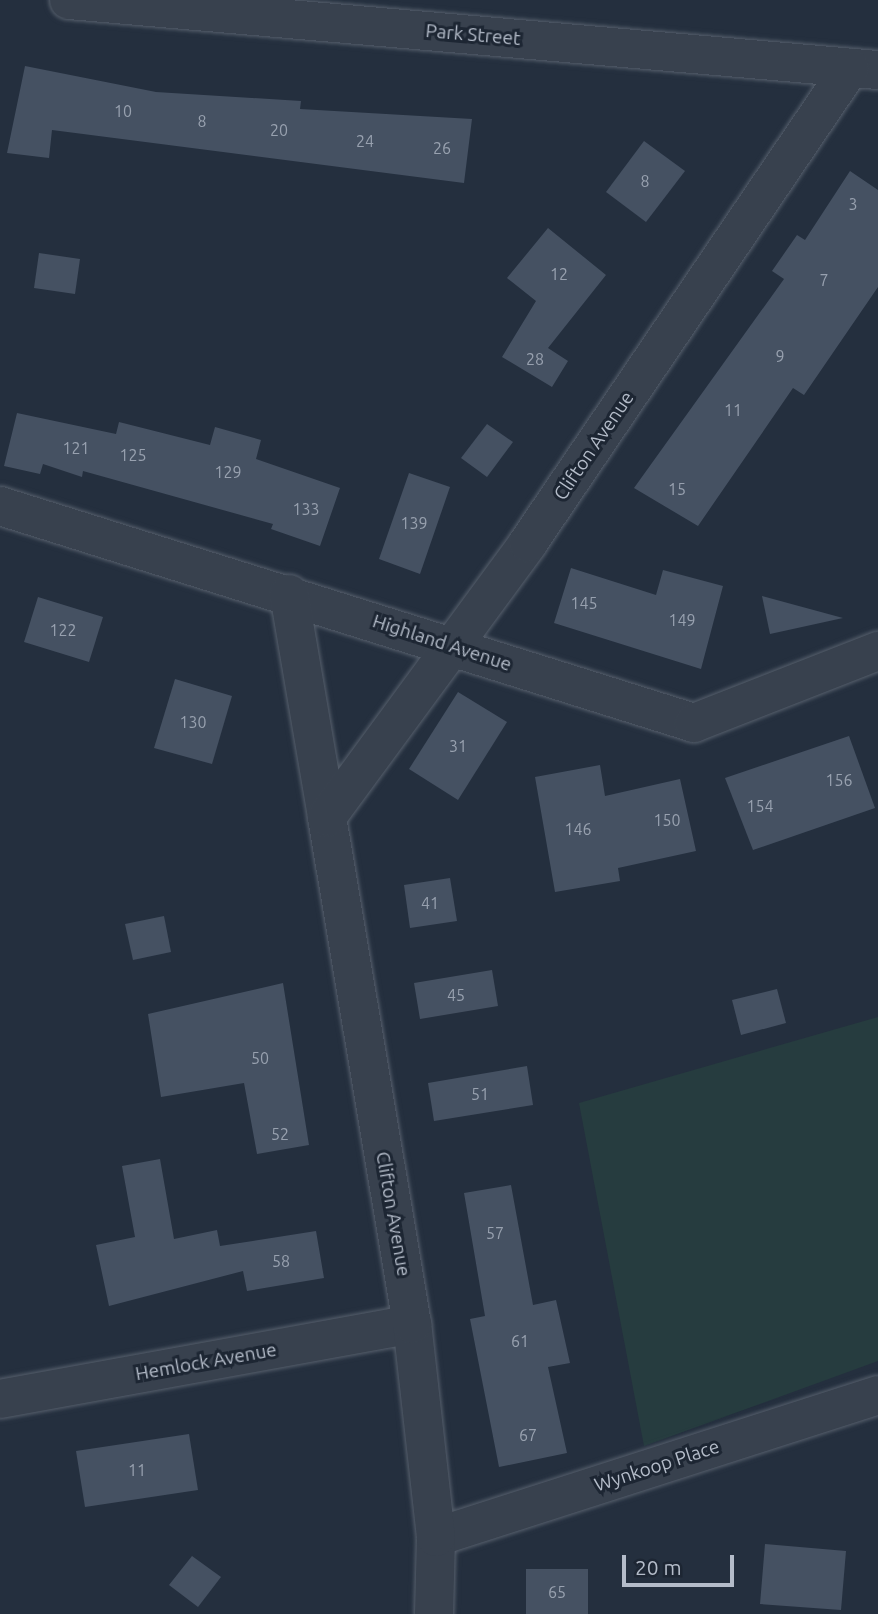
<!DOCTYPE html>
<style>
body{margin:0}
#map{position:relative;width:878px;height:1614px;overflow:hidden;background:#242f3e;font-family:Ubuntu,sans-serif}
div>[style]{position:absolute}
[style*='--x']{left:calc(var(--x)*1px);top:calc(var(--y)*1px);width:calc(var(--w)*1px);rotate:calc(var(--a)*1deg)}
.green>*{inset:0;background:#263c3f}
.building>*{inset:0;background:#455162}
.roads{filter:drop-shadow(0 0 2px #565f6c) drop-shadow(0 0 2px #565f6c)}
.minor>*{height:38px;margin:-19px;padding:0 19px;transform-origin:19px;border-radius:19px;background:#38414e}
span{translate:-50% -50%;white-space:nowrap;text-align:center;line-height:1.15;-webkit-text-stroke:6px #1d2633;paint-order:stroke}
.number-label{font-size:16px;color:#98a1af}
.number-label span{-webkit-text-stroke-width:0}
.street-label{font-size:19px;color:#b4bcc9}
.scale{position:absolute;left:622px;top:1555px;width:112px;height:32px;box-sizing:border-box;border:4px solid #b4bcc9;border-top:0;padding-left:9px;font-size:21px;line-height:24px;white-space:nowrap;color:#b4bcc9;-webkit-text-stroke:5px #1d2633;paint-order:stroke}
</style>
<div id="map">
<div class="green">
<i style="clip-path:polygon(878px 1017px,878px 1361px,644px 1446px,579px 1103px)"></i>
</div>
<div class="building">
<i style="clip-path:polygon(25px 66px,156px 92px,301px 101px,300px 109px,472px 119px,464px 183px,52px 130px,49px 158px,7px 153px)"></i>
<i style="clip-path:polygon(644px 141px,685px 171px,646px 222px,606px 192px)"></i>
<i style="clip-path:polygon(850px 171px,878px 190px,878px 287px,804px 395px,793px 388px,698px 526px,634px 488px,784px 279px,772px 271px,797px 235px,805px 240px)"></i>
<i style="clip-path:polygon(548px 228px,606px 275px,548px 348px,568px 361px,552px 387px,502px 357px,536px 301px,507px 278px)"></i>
<i style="clip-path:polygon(39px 253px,80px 259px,75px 294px,34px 288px)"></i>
<i style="clip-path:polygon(17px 413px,116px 434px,119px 422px,210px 445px,215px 427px,261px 440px,256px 459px,340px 488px,320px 546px,271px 529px,273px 524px,83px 471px,82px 477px,43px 464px,40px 474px,4px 466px)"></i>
<i style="clip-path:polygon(487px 424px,513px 442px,487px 477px,461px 458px)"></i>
<i style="clip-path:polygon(409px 473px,450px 487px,420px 574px,379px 559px)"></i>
<i style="clip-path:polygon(571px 568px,656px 595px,663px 570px,723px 586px,701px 669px,554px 623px)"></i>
<i style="clip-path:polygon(762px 596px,843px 618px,770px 634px)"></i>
<i style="clip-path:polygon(38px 597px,103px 617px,89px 662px,24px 642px)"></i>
<i style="clip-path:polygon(175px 679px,232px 696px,212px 764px,154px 748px)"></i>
<i style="clip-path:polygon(458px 692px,507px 722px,458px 800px,409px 769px)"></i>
<i style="clip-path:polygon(849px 736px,875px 808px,753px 850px,725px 778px)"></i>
<i style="clip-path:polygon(600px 765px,605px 796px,680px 779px,696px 851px,618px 868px,620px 881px,555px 892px,535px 777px)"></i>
<i style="clip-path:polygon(450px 878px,457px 921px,410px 928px,404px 885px)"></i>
<i style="clip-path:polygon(164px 916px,171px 952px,133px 960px,125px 924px)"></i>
<i style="clip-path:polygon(492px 970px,498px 1006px,420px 1019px,414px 983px)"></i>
<i style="clip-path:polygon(283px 983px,309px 1145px,257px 1154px,244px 1083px,161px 1097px,148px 1014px)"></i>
<i style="clip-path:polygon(777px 989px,786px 1023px,741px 1035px,732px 1000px)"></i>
<i style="clip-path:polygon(527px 1066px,533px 1105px,434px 1121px,428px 1083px)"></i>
<i style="clip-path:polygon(160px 1159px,174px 1239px,217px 1230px,220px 1246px,316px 1231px,324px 1278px,247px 1291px,243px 1271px,109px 1306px,96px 1245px,135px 1237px,122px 1166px)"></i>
<i style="clip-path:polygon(511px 1185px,533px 1305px,556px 1300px,570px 1363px,548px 1367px,567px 1453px,499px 1467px,470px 1319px,485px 1316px,464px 1193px)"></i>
<i style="clip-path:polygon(189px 1434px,198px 1490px,85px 1507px,76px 1451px)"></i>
<i style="clip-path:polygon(765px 1544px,846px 1551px,841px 1610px,760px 1604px)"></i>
<i style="clip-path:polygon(192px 1556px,221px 1577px,198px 1607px,169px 1585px)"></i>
<i style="clip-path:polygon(526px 1569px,588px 1569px,588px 1614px,526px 1614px)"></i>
</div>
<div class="roads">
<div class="minor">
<i style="--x:69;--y:0;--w:812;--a:4.95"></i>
<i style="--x:0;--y:506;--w:727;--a:17.36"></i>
<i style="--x:694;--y:723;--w:198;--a:-21.4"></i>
<i style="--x:289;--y:594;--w:226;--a:80.3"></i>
<i style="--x:0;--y:1399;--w:419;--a:-10.3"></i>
<i style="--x:436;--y:1537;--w:464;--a:-17.8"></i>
<i style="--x:434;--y:1614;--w:77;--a:-88.5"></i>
<i style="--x:436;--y:1537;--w:214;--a:-96.4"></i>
<i style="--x:412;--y:1324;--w:514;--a:-99.52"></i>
<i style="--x:327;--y:817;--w:340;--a:-53.7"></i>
<i style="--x:528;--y:543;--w:574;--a:-55.87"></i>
</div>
</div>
<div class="number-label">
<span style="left:123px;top:111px">10</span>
<span style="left:202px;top:121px">8</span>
<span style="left:279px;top:130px">20</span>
<span style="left:365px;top:141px">24</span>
<span style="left:442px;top:148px">26</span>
<span style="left:645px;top:181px">8</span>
<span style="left:853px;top:204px">3</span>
<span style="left:559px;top:274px">12</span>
<span style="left:824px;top:280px">7</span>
<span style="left:780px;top:356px">9</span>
<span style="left:535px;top:359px">28</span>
<span style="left:733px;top:410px">11</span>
<span style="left:76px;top:448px">121</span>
<span style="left:133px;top:455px">125</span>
<span style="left:228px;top:472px">129</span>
<span style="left:677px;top:489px">15</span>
<span style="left:306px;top:509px">133</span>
<span style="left:414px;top:523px">139</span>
<span style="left:584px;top:603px">145</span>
<span style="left:682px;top:620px">149</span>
<span style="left:63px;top:630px">122</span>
<span style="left:193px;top:722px">130</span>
<span style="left:458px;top:746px">31</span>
<span style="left:839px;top:780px">156</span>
<span style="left:760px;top:806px">154</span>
<span style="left:667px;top:820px">150</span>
<span style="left:578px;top:829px">146</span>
<span style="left:430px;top:903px">41</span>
<span style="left:456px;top:995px">45</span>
<span style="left:260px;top:1058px">50</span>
<span style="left:480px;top:1094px">51</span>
<span style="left:280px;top:1134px">52</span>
<span style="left:495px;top:1233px">57</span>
<span style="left:281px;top:1261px">58</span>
<span style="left:520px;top:1341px">61</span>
<span style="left:528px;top:1435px">67</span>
<span style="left:137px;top:1470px">11</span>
<span style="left:557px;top:1592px">65</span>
</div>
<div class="street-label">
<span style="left:473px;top:35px;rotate:5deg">Park Street</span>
<span style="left:594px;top:446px;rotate:-56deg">Clifton Avenue</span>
<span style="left:442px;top:643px;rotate:18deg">Highland Avenue</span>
<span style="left:393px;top:1214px;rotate:80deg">Clifton Avenue</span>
<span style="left:206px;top:1362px;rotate:-10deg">Hemlock Avenue</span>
<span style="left:657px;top:1466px;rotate:-18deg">Wynkoop Place</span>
</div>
<div class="scale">20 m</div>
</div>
